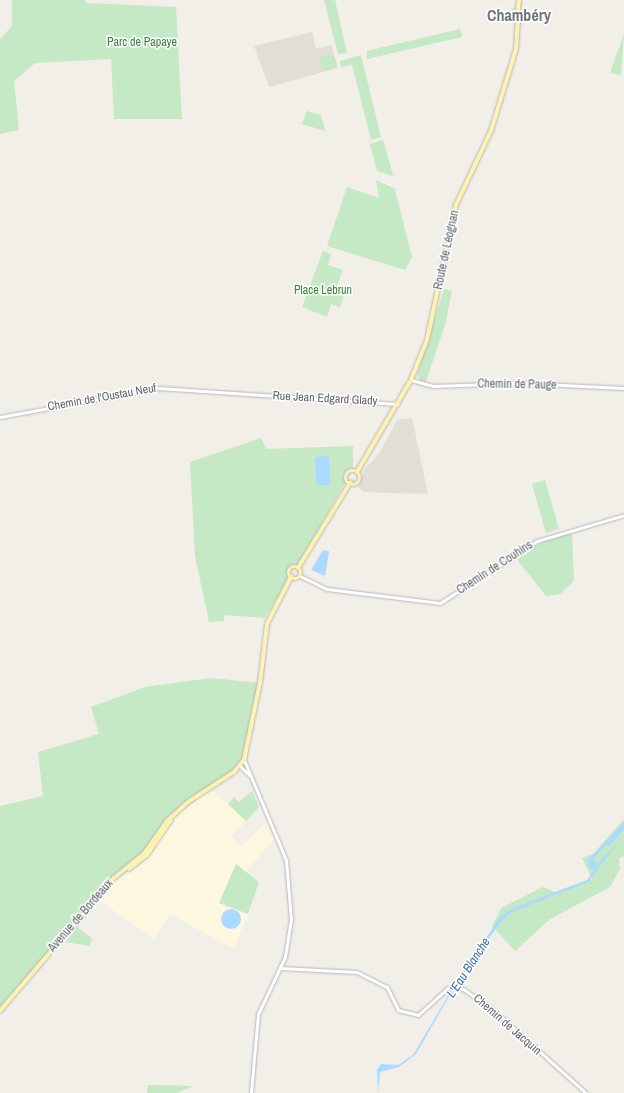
<!DOCTYPE html>
<meta charset="utf-8">
<style>
body{margin:0}
#map{position:relative;width:624px;height:1093px;overflow:hidden;background:#f1efe8;font-family:"Archivo Narrow",sans-serif}
div>[style]{position:absolute}
[style*='--x']{left:calc(var(--x)*1px);top:calc(var(--y)*1px);width:calc(var(--w)*1px);rotate:calc(var(--a)*1deg)}
.commercial>*{inset:0;background:#fef7e0}
.education>*{inset:0;background:#e1ded6}
.green>*{inset:0;background:#c5e8c5}
.round{border-radius:50%}
.water>*{inset:0;background:#aadaff}
.stream>*{height:1px;margin:-0.5px;padding:0 0.5px;transform-origin:0.5px;border-radius:0.5px;background:#aadaff}
.river>*{height:5px;margin:-2.5px;padding:0 2.5px;transform-origin:2.5px;border-radius:2.5px;background:#aadaff}
.roads{filter:drop-shadow(0 0 1px #b5b8bc) drop-shadow(0 0 1px #b5b8bc)}
.minor>*{height:3px;margin:-1.5px;padding:0 1.5px;transform-origin:1.5px;border-radius:1.5px;background:#fff}
.major>*{height:3.5px;margin:-1.75px;padding:0 1.75px;transform-origin:1.75px;border-radius:1.75px;background:#fff2af}
.major>.ring{margin:-1.75px;padding:0;box-sizing:content-box;background:none;border:3.5px solid #fff2af;border-radius:50%}
span{translate:-50% -50%;white-space:nowrap;text-align:center;line-height:1.15;-webkit-text-stroke:3px #fff;paint-order:stroke}
.park-label{font-size:12px;color:#348238}
.street-label{font-size:12px;color:#5f6368}
.water-label{font-size:13px;color:#4174aa;font-style:italic}
.district-label{font-size:16px;color:#70757a;font-weight:700}
</style>
<div id="map">
<div class="commercial">
<i style="clip-path:polygon(211px 789px,246px 821px,232px 836px,242px 846px,266px 822px,274px 838px,246px 872px,236px 864px,219px 903px,248px 914px,234px 949px,170px 914px,153px 939px,99px 900px,116px 881px,143px 863px,176px 816px)"></i>
</div>
<div class="education">
<i style="clip-path:polygon(312px 32px,316px 49px,331px 45px,338px 68px,269px 87px,254px 46px)"></i>
<i style="clip-path:polygon(412px 418px,428px 494px,363px 492px,358px 487px,364px 470px,380px 452px,397px 420px)"></i>
</div>
<div class="green">
<i style="clip-path:polygon(12px 0,86px 0,86px 3px,176px 7px,182px 119px,114px 119px,111px 59px,35px 63px,14px 81px,19px 130px,0 134px,0 39px,12px 26px)"></i>
<i style="clip-path:polygon(324px 0,335px 0,347px 53px,338px 54px)"></i>
<i style="clip-path:polygon(460px 29px,462px 37px,367px 59px,367px 51px)"></i>
<i style="clip-path:polygon(624px 34px,621px 75px,610px 73px,617px 53px)"></i>
<i class="round" style="left:320px;top:54px;width:16px;height:16px"></i>
<i style="clip-path:polygon(361px 55px,381px 137px,371px 140px,352px 65px,341px 67px,340px 61px)"></i>
<i style="clip-path:polygon(307px 111px,321px 115px,325px 131px,302px 124px)"></i>
<i style="clip-path:polygon(383px 140px,393px 175px,392px 176px,377px 171px,370px 144px)"></i>
<i style="clip-path:polygon(376px 180px,395px 189px,412px 257px,405px 270px,327px 246px,347px 187px,379px 198px)"></i>
<i style="clip-path:polygon(323px 251px,331px 254px,328px 265px,343px 270px,337px 286px,346px 289px,340px 307px,331px 304px,327px 317px,302px 307px)"></i>
<i style="clip-path:polygon(444px 289px,452px 291px,445px 325px,426px 381px,421px 381px,417px 375px)"></i>
<i style="clip-path:polygon(261px 438px,266px 449px,353px 446px,353px 469px,345px 476px,345px 483px,298px 564px,289px 568px,287px 581px,265px 618px,224px 615px,224px 621px,209px 622px,195px 556px,190px 462px)"></i>
<i style="clip-path:polygon(545px 480px,559px 529px,546px 533px,532px 484px)"></i>
<i style="clip-path:polygon(572px 533px,574px 581px,560px 594px,546px 596px,516px 558px,548px 539px)"></i>
<i style="clip-path:polygon(211px 678px,260px 683px,244px 760px,234px 772px,174px 816px,143px 860px,109px 884px,0 1011px,0 806px,43px 796px,38px 752px,99px 734px,91px 707px,145px 687px)"></i>
<i style="clip-path:polygon(252px 791px,259px 807px,246px 821px,228px 804px,234px 797px,239px 802px)"></i>
<i style="clip-path:polygon(624px 819px,624px 856px,619px 859px,620px 869px,610px 887px,550px 919px,515px 951px,492px 926px,501px 908px,543px 887px,555px 892px,592px 879px,582px 858px,593px 854px)"></i>
<i style="clip-path:polygon(236px 864px,259px 882px,248px 914px,219px 903px)"></i>
<i style="clip-path:polygon(99px 900px,78px 928px,92px 938px,90px 946px,65px 942px)"></i>
<i style="clip-path:polygon(210px 1080px,176px 1093px,147px 1093px,148px 1085px,194px 1086px)"></i>
</div>
<div class="water">
<i style="clip-path:polygon(329px 456px,330px 485px,316px 485px,315px 457px)"></i>
<i style="clip-path:polygon(323px 550px,329px 551px,325px 576px,311px 570px)"></i>
<i style="clip-path:polygon(624px 823px,624px 826px,594px 858px,596px 868px,624px 835px,588px 882px,512px 912px,502px 920px,455px 986px,416px 1054px,399px 1067px,380px 1072px,378px 1093px,377px 1070px,381px 1064px,398px 1065px,413px 1055px,455px 984px,501px 916px,511px 909px,587px 880px,595px 869px,590px 870px,587px 861px)"></i>
<i class="round" style="left:221px;top:909px;width:20px;height:20px"></i>
</div>
<div class="stream">
<i style="--x:595;--y:866;--w:19;--a:-47"></i>
</div>
<div class="river">
<i style="--x:607;--y:843;--w:25;--a:-47"></i>
</div>
<div class="roads">
<div class="minor">
<i style="--x:411;--y:380;--w:23;--a:15"></i>
<i style="--x:433;--y:386;--w:87;--a:-2"></i>
<i style="--x:520;--y:383;--w:104;--a:2.8"></i>
<i style="--x:0;--y:417;--w:161;--a:-10.4"></i>
<i style="--x:158;--y:388;--w:240;--a:3.8"></i>
<i style="--x:300;--y:576;--w:30;--a:26"></i>
<i style="--x:327;--y:589;--w:114;--a:7.1"></i>
<i style="--x:440;--y:603;--w:115;--a:-32.6"></i>
<i style="--x:537;--y:541;--w:91;--a:-16.6"></i>
<i style="--x:244;--y:760;--w:108;--a:67.2"></i>
<i style="--x:286;--y:860;--w:59;--a:85.2"></i>
<i style="--x:291;--y:919;--w:38;--a:99"></i>
<i style="--x:285;--y:957;--w:63;--a:115.3"></i>
<i style="--x:258;--y:1014;--w:79;--a:95.1"></i>
<i style="--x:240;--y:766;--w:13;--a:45"></i>
<i style="--x:280;--y:968;--w:77;--a:3"></i>
<i style="--x:357;--y:972;--w:34;--a:27"></i>
<i style="--x:387;--y:987;--w:25;--a:64"></i>
<i style="--x:398;--y:1010;--w:21;--a:14"></i>
<i style="--x:418;--y:1015;--w:40;--a:-42"></i>
<i style="--x:448;--y:988;--w:15;--a:4"></i>
<i style="--x:463;--y:989;--w:32;--a:34"></i>
<i style="--x:490;--y:1007;--w:129;--a:41.9"></i>
</div>
<div class="major">
<i class="ring" style="left:513px;top:11px;width:6.5px;height:6.5px"></i>
<i style="--x:518;--y:11;--w:11;--a:-85"></i>
<i class="ring" style="left:346px;top:471px;width:10.5px;height:10.5px"></i>
<i style="--x:357;--y:472;--w:107;--a:-59.6"></i>
<i style="--x:411;--y:380;--w:43;--a:-68.2"></i>
<i style="--x:427;--y:340;--w:138;--a:-77.9"></i>
<i style="--x:456;--y:205;--w:82;--a:-64.7"></i>
<i style="--x:491;--y:131;--w:86;--a:-73"></i>
<i style="--x:516;--y:49;--w:28;--a:-86"></i>
<i class="ring" style="left:289px;top:567px;width:8.5px;height:8.5px"></i>
<i style="--x:298;--y:568;--w:100;--a:-58.5"></i>
<i style="--x:129;--y:869;--w:23;--a:-38"></i>
<i style="--x:147;--y:855;--w:42;--a:-55.6"></i>
<i style="--x:0;--y:1011;--w:175;--a:-49.4"></i>
<i style="--x:114;--y:878;--w:38;--a:-39"></i>
<i style="--x:144;--y:854;--w:39;--a:-55"></i>
<i style="--x:166;--y:822;--w:30;--a:-42"></i>
<i style="--x:188;--y:802;--w:55;--a:-33.1"></i>
<i style="--x:234;--y:772;--w:16;--a:-50"></i>
<i style="--x:244;--y:760;--w:79;--a:-78.3"></i>
<i style="--x:260;--y:683;--w:59;--a:-83.2"></i>
<i style="--x:267;--y:624;--w:53;--a:-62.9"></i>
</div>
</div>
<div class="park-label">
<span style="left:142px;top:43px">Parc de Papaye</span>
<span style="left:323px;top:291px">Place Lebrun</span>
</div>
<div class="street-label">
<span style="left:447px;top:250px;rotate:-78deg">Route de Léognan</span>
<span style="left:517px;top:385px;rotate:1deg">Chemin de Pauge</span>
<span style="left:102px;top:398px;rotate:-10deg">Chemin de l'Oustau Neuf</span>
<span style="left:325px;top:399px;rotate:3deg">Rue Jean Edgard Glady</span>
<span style="left:495px;top:568px;rotate:-33deg">Chemin de Couhins</span>
<span style="left:81px;top:916px;rotate:-49deg">Avenue de Bordeaux</span>
<span style="left:507px;top:1025px;rotate:41deg">Chemin de Jacquin</span>
</div>
<div class="water-label">
<span style="left:469px;top:968px;rotate:-57deg">L'Eau Blanche</span>
</div>
<div class="district-label">
<span style="left:519px;top:15px">Chambéry</span>
</div>
</div>
